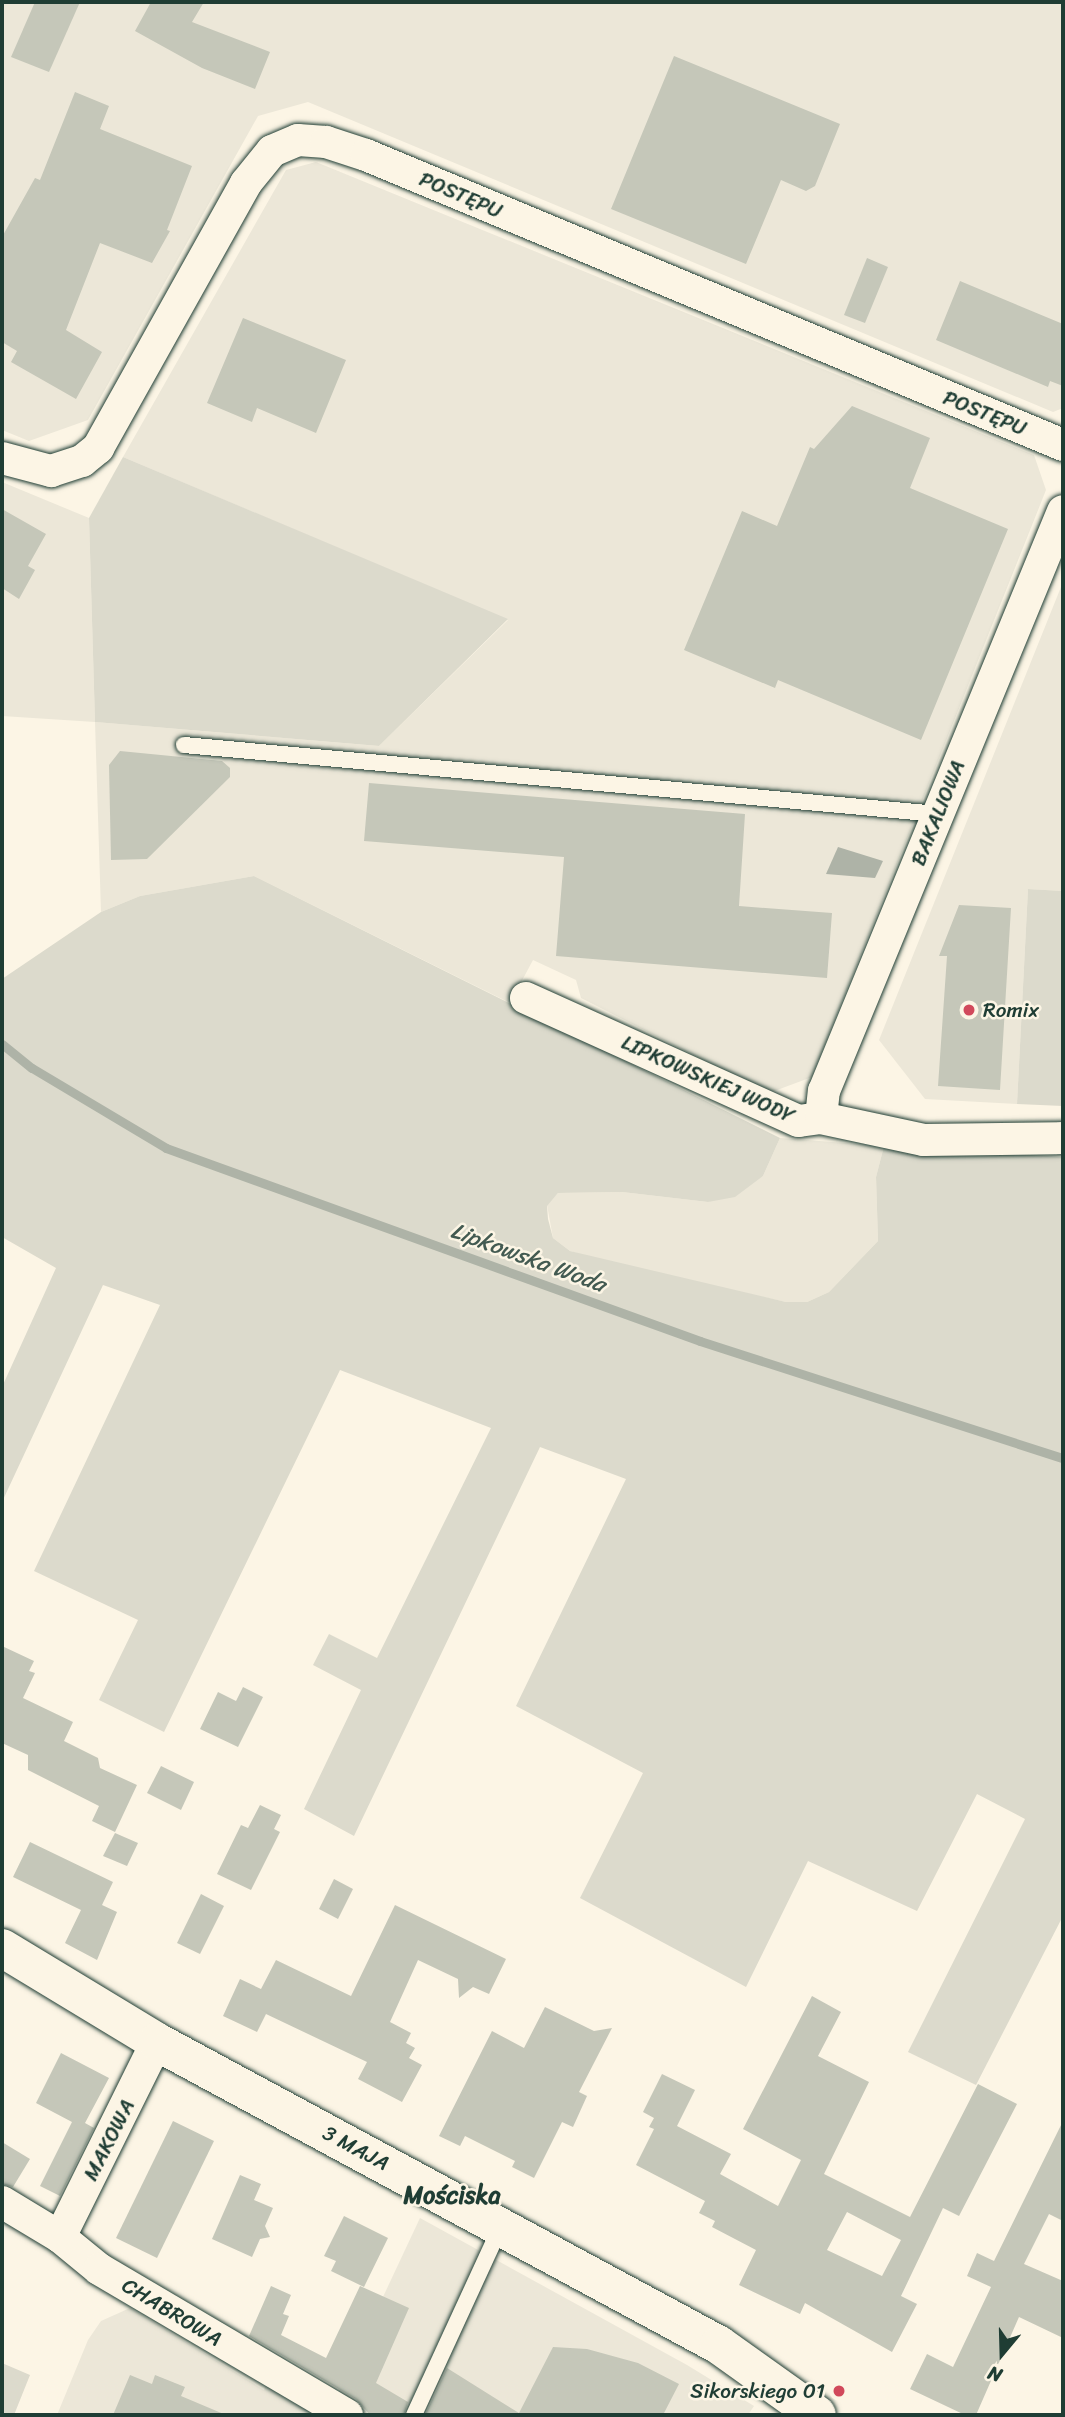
<!DOCTYPE html>
<meta charset="utf-8">
<style>
body{margin:0}
#map{position:relative;width:1065px;height:2417px;overflow:hidden;background:#fcf5e5;font-family:Sriracha,sans-serif}
div>[style]{position:absolute}
[style*='--x']{left:calc(var(--x)*1px);top:calc(var(--y)*1px);width:calc(var(--w)*1px);rotate:calc(var(--a)*1deg)}
.built>*{inset:0;background:#ece7d8}
.green>*{inset:0;background:#dcdacc}
.water>*{inset:0;background:#aeb3a7}
.stream>*{height:9px;margin:-4.5px;padding:0 4.5px;transform-origin:4.5px;border-radius:4.5px;background:#aeb3a7}
.building>*{inset:0;background:#c5c7b9}
.roads{filter:drop-shadow(0 0 2px #1f3d34) drop-shadow(0 0 2px #1f3d34)}
.service>*{height:16px;margin:-8px;padding:0 8px;transform-origin:8px;border-radius:8px;background:#fcf5e5}
.minor>*{height:32px;margin:-16px;padding:0 16px;transform-origin:16px;border-radius:16px;background:#fcf5e5}
.secondary>*{height:38px;margin:-19px;padding:0 19px;transform-origin:19px;border-radius:19px;background:#fcf5e5}
.dots>*{width:19px;height:19px;translate:-50% -50%;box-sizing:border-box;border:4px solid #fcf5e5;border-radius:50%}
span{translate:-50% -50%;white-space:nowrap;text-align:center;line-height:1.15;-webkit-text-stroke:5px #fcf5e5;paint-order:stroke}
.street-label{font-size:21px;color:#1f3d34}
.poi-label{font-size:21px;color:#1f3d34}
.left{translate:0 -50%;text-align:left}
.right{translate:-100% -50%;text-align:right}
.water-label{font-size:23px;color:#435a51;font-style:italic}
.quarter-label{font-size:24px;color:#1f3d34;font-weight:700}
.frame{position:absolute;inset:0;border:4px solid #1f3d34;pointer-events:none}
.north{position:absolute;left:967px;top:2319px;width:70px;height:70px;-webkit-text-stroke:5px #fcf5e5;paint-order:stroke;rotate:199deg;font-size:19px;font-weight:700;line-height:28px;text-align:center;color:#1f3d34}
.north::after{content:'';display:block;margin:auto;width:24px;height:32px;background:#1f3d34;clip-path:polygon(50% 0,100% 100%,50% 72%,0 100%)}
</style>
<div id="map">
<div class="built">
<i style="clip-path:polygon(2px 2px,1063px 2px,1063px 408px,1053px 412px,308px 102px,258px 116px,88px 420px,29px 441px,2px 430px)"></i>
<i style="clip-path:polygon(316px 162px,1034px 455px,1046px 490px,812px 1077px,769px 1093px,581px 998px,576px 980px,533px 960px,510px 1003px,254px 876px,140px 896px,101px 912px,95px 722px,2px 716px,2px 482px,89px 518px,95px 722px,379px 746px,508px 620px,123px 457px,286px 170px)"></i>
<i style="clip-path:polygon(1063px 582px,1063px 891px,1028px 889px,1017px 1104px,925px 1099px,879px 1040px)"></i>
<i style="clip-path:polygon(780px 1138px,884px 1146px,876px 1177px,878px 1241px,829px 1292px,807px 1302px,786px 1302px,610px 1263px,570px 1251px,553px 1238px,547px 1205px,558px 1193px,622px 1192px,708px 1202px,763px 1176px)"></i>
<i style="clip-path:polygon(420px 2218px,687px 2365px,754px 2406px,748px 2415px,370px 2415px,337px 2395px)"></i>
<i style="clip-path:polygon(130px 2308px,264px 2390px,269px 2377px,331px 2415px,57px 2415px,88px 2340px,101px 2321px)"></i>
</div>
<div class="green">
<i style="clip-path:polygon(123px 457px,508px 619px,379px 746px,95px 722px,89px 518px)"></i>
<i style="clip-path:polygon(254px 876px,780px 1138px,763px 1176px,735px 1197px,708px 1202px,622px 1192px,558px 1193px,547px 1206px,548px 1219px,553px 1238px,570px 1251px,786px 1302px,807px 1302px,829px 1292px,878px 1241px,876px 1177px,884px 1146px,1063px 1157px,1063px 1916px,976px 2085px,908px 2052px,1025px 1819px,977px 1794px,917px 1911px,808px 1861px,746px 1987px,580px 1898px,643px 1773px,516px 1706px,626px 1479px,540px 1447px,354px 1836px,304px 1809px,361px 1690px,313px 1665px,329px 1634px,377px 1658px,491px 1428px,340px 1370px,164px 1732px,99px 1700px,138px 1620px,34px 1571px,160px 1305px,103px 1285px,2px 1502px,2px 1387px,56px 1268px,2px 1237px,2px 979px,101px 912px,140px 896px)"></i>
<i style="clip-path:polygon(1028px 889px,1063px 891px,1063px 1106px,1017px 1104px)"></i>
<i style="clip-path:polygon(2px 2363px,30px 2375px,14px 2415px,2px 2415px)"></i>
</div>
<div class="water">
<i style="clip-path:polygon(838px 847px,883px 861px,875px 878px,826px 874px)"></i>
</div>
<div class="stream">
<i style="--x:2;--y:1044;--w:38;--a:39"></i>
<i style="--x:32;--y:1068;--w:156;--a:30.8"></i>
<i style="--x:166;--y:1148;--w:568;--a:19.87"></i>
<i style="--x:700;--y:1341;--w:381;--a:17.9"></i>
</div>
<div class="building">
<i style="clip-path:polygon(35px 2px,80px 2px,49px 72px,11px 57px)"></i>
<i style="clip-path:polygon(151px 2px,204px 2px,192px 22px,270px 52px,255px 89px,202px 68px,135px 31px)"></i>
<i style="clip-path:polygon(674px 56px,840px 124px,815px 186px,806px 191px,781px 180px,746px 264px,611px 209px)"></i>
<i style="clip-path:polygon(75px 92px,109px 106px,100px 129px,192px 166px,167px 230px,170px 231px,152px 263px,100px 243px,66px 330px,102px 352px,76px 399px,11px 362px,17px 351px,2px 342px,2px 237px,35px 178px,40px 180px)"></i>
<i style="clip-path:polygon(867px 258px,888px 267px,865px 323px,844px 315px)"></i>
<i style="clip-path:polygon(960px 281px,1063px 324px,1063px 386px,1050px 381px,1048px 387px,936px 340px)"></i>
<i style="clip-path:polygon(243px 318px,346px 360px,316px 433px,257px 408px,252px 422px,207px 403px)"></i>
<i style="clip-path:polygon(852px 406px,930px 438px,910px 488px,1008px 529px,921px 740px,778px 680px,775px 688px,684px 650px,742px 511px,777px 526px,810px 447px,814px 449px)"></i>
<i style="clip-path:polygon(2px 509px,46px 534px,28px 566px,35px 570px,19px 599px,2px 588px)"></i>
<i style="clip-path:polygon(120px 751px,222px 761px,230px 768px,230px 777px,147px 859px,111px 860px,109px 765px)"></i>
<i style="clip-path:polygon(369px 783px,745px 814px,739px 906px,832px 913px,827px 978px,556px 956px,564px 857px,364px 841px)"></i>
<i style="clip-path:polygon(959px 905px,1011px 908px,1000px 1090px,938px 1086px,947px 956px,939px 956px)"></i>
<i style="clip-path:polygon(2px 1646px,34px 1661px,29px 1671px,35px 1673px,23px 1698px,73px 1722px,64px 1741px,98px 1758px,100px 1768px,137px 1785px,115px 1832px,92px 1821px,99px 1806px,28px 1770px,28px 1755px,2px 1743px)"></i>
<i style="clip-path:polygon(243px 1687px,263px 1697px,238px 1747px,200px 1729px,218px 1692px,236px 1701px)"></i>
<i style="clip-path:polygon(161px 1766px,194px 1782px,181px 1810px,147px 1793px)"></i>
<i style="clip-path:polygon(260px 1805px,281px 1815px,274px 1829px,280px 1832px,251px 1890px,217px 1874px,241px 1825px,248px 1828px)"></i>
<i style="clip-path:polygon(115px 1833px,138px 1843px,127px 1866px,103px 1856px)"></i>
<i style="clip-path:polygon(30px 1842px,113px 1882px,102px 1905px,117px 1912px,97px 1960px,65px 1943px,81px 1910px,13px 1877px)"></i>
<i style="clip-path:polygon(334px 1879px,353px 1889px,338px 1919px,319px 1909px)"></i>
<i style="clip-path:polygon(201px 1894px,224px 1906px,200px 1954px,177px 1943px)"></i>
<i style="clip-path:polygon(395px 1905px,506px 1959px,489px 1994px,473px 1987px,459px 1998px,458px 1979px,418px 1960px,390px 2022px,411px 2033px,406px 2043px,415px 2048px,409px 2058px,422px 2065px,402px 2102px,358px 2079px,367px 2062px,266px 2014px,257px 2032px,223px 2016px,240px 1979px,261px 1989px,276px 1960px,351px 1996px)"></i>
<i style="clip-path:polygon(evenodd,812px 1996px,841px 2012px,818px 2056px,869px 2082px,824px 2174px,910px 2217px,978px 2084px,1017px 2104px,959px 2216px,943px 2208px,901px 2296px,917px 2304px,892px 2352px,805px 2303px,800px 2314px,739px 2285px,756px 2250px,712px 2227px,715px 2221px,699px 2213px,705px 2201px,636px 2165px,654px 2129px,649px 2127px,654px 2118px,643px 2112px,662px 2074px,695px 2090px,677px 2126px,731px 2154px,720px 2174px,778px 2206px,801px 2160px,743px 2129px,812px 1996px,847px 2212px,901px 2240px,882px 2276px,827px 2250px,847px 2212px)"></i>
<i style="clip-path:polygon(545px 2007px,594px 2031px,612px 2028px,579px 2092px,587px 2096px,573px 2127px,562px 2122px,534px 2178px,512px 2167px,515px 2161px,465px 2136px,460px 2146px,439px 2136px,492px 2031px,524px 2048px)"></i>
<i style="clip-path:polygon(61px 2053px,109px 2078px,85px 2123px,94px 2128px,60px 2196px,40px 2186px,72px 2122px,36px 2103px)"></i>
<i style="clip-path:polygon(173px 2121px,214px 2141px,157px 2258px,116px 2238px)"></i>
<i style="clip-path:polygon(1063px 2121px,1063px 2221px,1049px 2214px,1024px 2264px,1063px 2281px,1063px 2338px,1019px 2317px,976px 2415px,965px 2415px,910px 2389px,927px 2354px,953px 2367px,991px 2287px,967px 2276px,977px 2253px,994px 2261px)"></i>
<i style="clip-path:polygon(2px 2142px,30px 2159px,13px 2187px,2px 2184px)"></i>
<i style="clip-path:polygon(240px 2175px,261px 2184px,254px 2200px,273px 2208px,265px 2226px,270px 2237px,260px 2239px,252px 2257px,212px 2239px)"></i>
<i style="clip-path:polygon(344px 2216px,388px 2238px,364px 2287px,331px 2271px,336px 2261px,324px 2256px)"></i>
<i style="clip-path:polygon(271px 2286px,291px 2295px,283px 2314px,289px 2316px,281px 2335px,326px 2358px,360px 2286px,409px 2308px,376px 2383px,408px 2402px,404px 2415px,370px 2415px,356px 2399px,249px 2336px)"></i>
<i style="clip-path:polygon(553px 2347px,587px 2349px,638px 2363px,679px 2384px,663px 2415px,425px 2415px,447px 2368px,519px 2413px)"></i>
<i style="clip-path:polygon(130px 2375px,152px 2384px,155px 2375px,185px 2387px,181px 2396px,226px 2415px,113px 2415px)"></i>
</div>
<div class="roads">
<div class="service">
<i style="--x:184;--y:745;--w:757;--a:5.23"></i>
<i style="--x:414;--y:2415;--w:208;--a:-65.3"></i>
</div>
<div class="minor">
<i style="--x:2;--y:458;--w:51;--a:14.9"></i>
<i style="--x:51;--y:471;--w:33;--a:-18"></i>
<i style="--x:82;--y:461;--w:21;--a:-39"></i>
<i style="--x:98;--y:448;--w:304;--a:-60.8"></i>
<i style="--x:246;--y:183;--w:41;--a:-50.9"></i>
<i style="--x:272;--y:151;--w:28;--a:-23"></i>
<i style="--x:298;--y:140;--w:28;--a:4"></i>
<i style="--x:326;--y:142;--w:42;--a:18"></i>
<i style="--x:366;--y:155;--w:755;--a:22.59"></i>
<i style="--x:526;--y:998;--w:299;--a:24.3"></i>
<i style="--x:799;--y:1121;--w:22;--a:-8"></i>
<i style="--x:821;--y:1118;--w:105;--a:12.1"></i>
<i style="--x:924;--y:1140;--w:139;--a:-0.8"></i>
<i style="--x:821;--y:1118;--w:27;--a:-84"></i>
<i style="--x:824;--y:1091;--w:627;--a:-67.6"></i>
<i style="--x:2;--y:2202;--w:68;--a:31.1"></i>
<i style="--x:60;--y:2237;--w:50;--a:39.4"></i>
<i style="--x:99;--y:2269;--w:288;--a:30.5"></i>
<i style="--x:60;--y:2237;--w:218;--a:-63.6"></i>
</div>
<div class="secondary">
<i style="--x:2;--y:1948;--w:181;--a:31.2"></i>
<i style="--x:157;--y:2042;--w:638;--a:28.33"></i>
<i style="--x:719;--y:2345;--w:120;--a:35.5"></i>
</div>
</div>
<div class="dots">
<i style="left:969px;top:1010px;background:#d1495b"></i>
<i style="left:839px;top:2391px;background:#d1495b"></i>
</div>
<div class="street-label">
<span style="left:461px;top:195px;rotate:23deg">POSTĘPU</span>
<span style="left:985px;top:413px;rotate:22deg">POSTĘPU</span>
<span style="left:938px;top:813px;rotate:-68deg">BAKALIOWA</span>
<span style="left:708px;top:1079px;rotate:24deg">LIPKOWSKIEJ WODY</span>
<span style="left:109px;top:2140px;rotate:-63deg">MAKOWA</span>
<span style="left:356px;top:2148px;rotate:28deg">3 MAJA</span>
<span style="left:172px;top:2312px;rotate:31deg">CHABROWA</span>
</div>
<div class="poi-label">
<span class="left" style="left:983px;top:1010px">Romix</span>
<span class="right" style="left:825px;top:2391px">Sikorskiego 01</span>
</div>
<div class="water-label">
<span style="left:528px;top:1258px;rotate:20deg">Lipkowska Woda</span>
</div>
<div class="quarter-label">
<span style="left:452px;top:2196px">Mościska</span>
</div>
<div class="frame"></div>
<div class="north">N</div>
</div>
